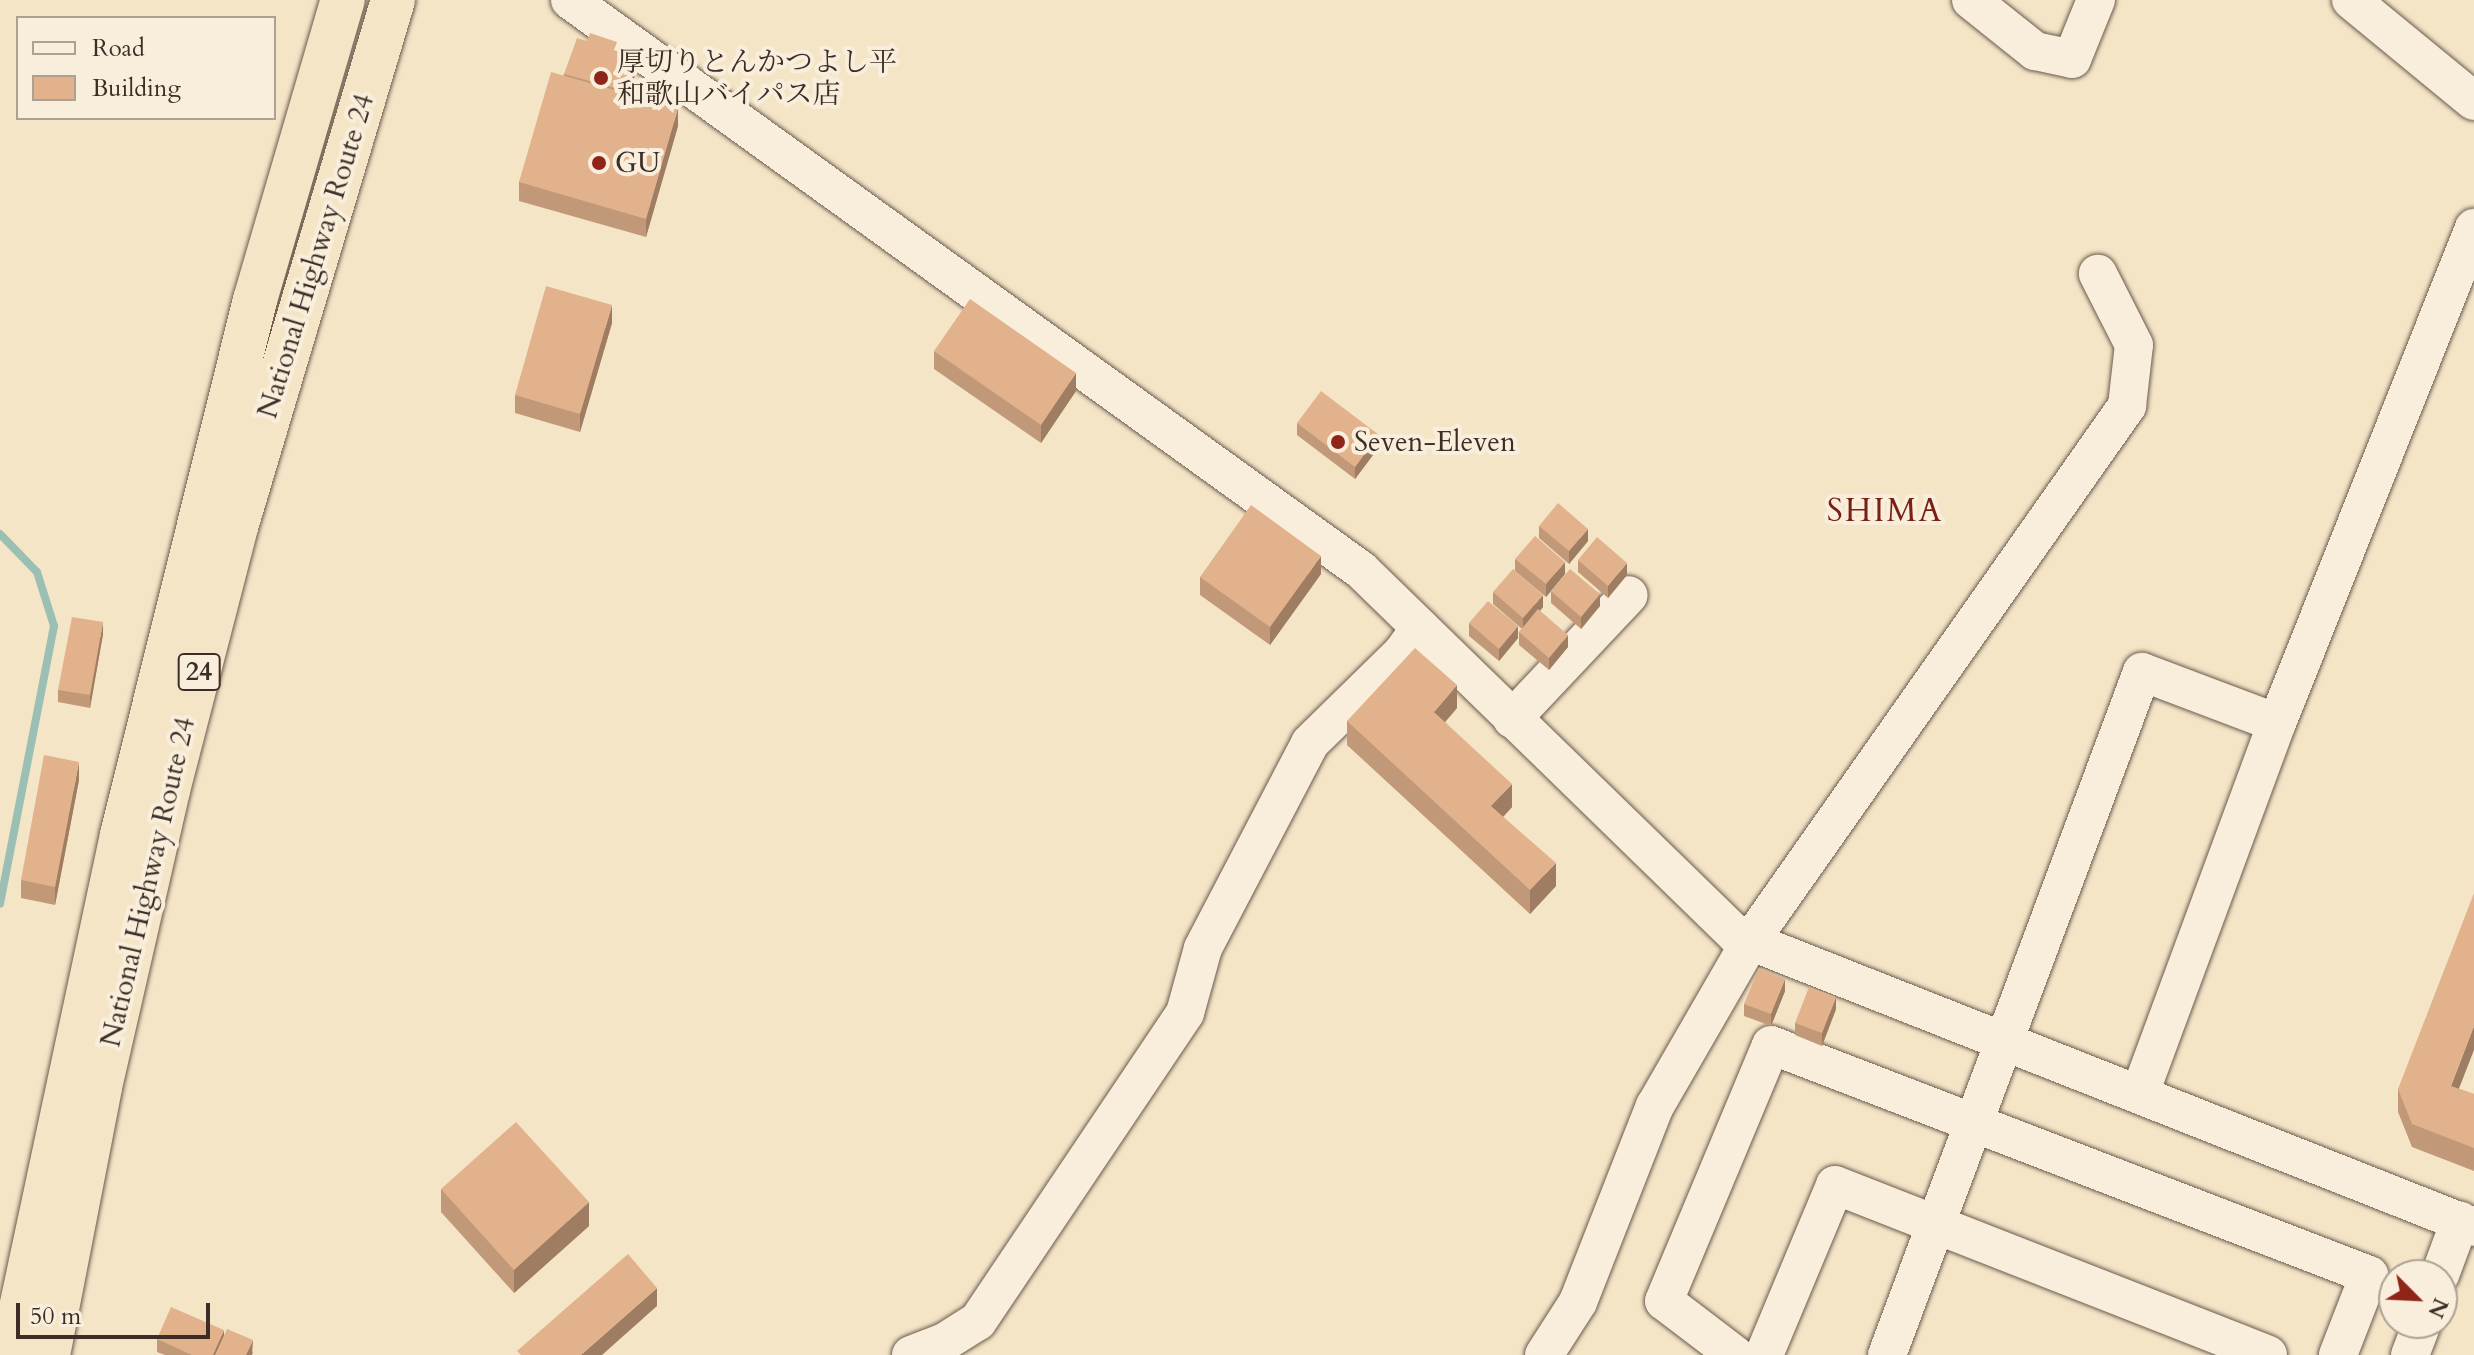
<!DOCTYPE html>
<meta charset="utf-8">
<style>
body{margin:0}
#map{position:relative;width:2474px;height:1355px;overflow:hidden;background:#f5e5c7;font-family:Cardo,"Noto Serif JP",serif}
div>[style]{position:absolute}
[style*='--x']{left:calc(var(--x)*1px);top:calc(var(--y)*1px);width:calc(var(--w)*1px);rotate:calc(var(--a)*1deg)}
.stream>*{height:8px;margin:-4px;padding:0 4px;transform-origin:4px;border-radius:4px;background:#9cbfb3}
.roads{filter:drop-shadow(0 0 2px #6a5b4e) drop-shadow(0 0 2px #6a5b4e)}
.minor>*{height:38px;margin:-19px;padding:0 19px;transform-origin:19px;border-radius:19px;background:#f8eedb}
.highway>*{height:44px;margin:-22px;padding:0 22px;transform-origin:22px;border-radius:22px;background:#f5e5c7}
.wall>*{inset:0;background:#c29978}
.shaded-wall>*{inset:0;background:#9e7d62}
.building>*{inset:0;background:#e2b28c}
.dots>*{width:22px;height:22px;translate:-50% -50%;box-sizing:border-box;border:4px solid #f8eedb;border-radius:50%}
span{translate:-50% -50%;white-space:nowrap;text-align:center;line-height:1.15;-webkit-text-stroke:8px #f8eedb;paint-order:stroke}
.shield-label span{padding:2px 6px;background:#f8eedb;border:2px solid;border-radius:6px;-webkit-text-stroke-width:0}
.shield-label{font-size:26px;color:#3c2d26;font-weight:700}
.poi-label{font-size:28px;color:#3c2d26}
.left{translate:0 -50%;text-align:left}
.street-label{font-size:28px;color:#3c2d26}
.quarter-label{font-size:32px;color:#7a1f14;letter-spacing:2px}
.legend{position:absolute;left:16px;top:16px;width:260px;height:104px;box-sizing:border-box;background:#f8eedb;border:2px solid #ada193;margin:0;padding:10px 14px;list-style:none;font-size:24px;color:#3c2d26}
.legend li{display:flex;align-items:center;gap:16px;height:40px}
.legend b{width:40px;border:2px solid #ada193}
.north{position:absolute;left:2378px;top:1259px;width:80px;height:80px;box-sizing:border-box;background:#f8eedb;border:2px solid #ada193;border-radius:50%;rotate:114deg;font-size:22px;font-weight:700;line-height:32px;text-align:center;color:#3c2d26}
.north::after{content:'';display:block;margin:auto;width:28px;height:36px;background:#8f2418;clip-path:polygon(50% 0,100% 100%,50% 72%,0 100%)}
.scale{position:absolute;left:16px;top:1303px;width:194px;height:36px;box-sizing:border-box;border:4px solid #3c2d26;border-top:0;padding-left:10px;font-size:24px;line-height:28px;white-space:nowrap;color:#3c2d26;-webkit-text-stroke:6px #f8eedb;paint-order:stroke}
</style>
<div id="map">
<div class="stream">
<i style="--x:0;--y:534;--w:53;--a:45.8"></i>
<i style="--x:37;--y:572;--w:57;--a:72.5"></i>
<i style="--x:54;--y:626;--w:283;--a:101"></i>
</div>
<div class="roads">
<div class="minor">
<i style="--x:570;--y:0;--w:975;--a:35.78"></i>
<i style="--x:1361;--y:570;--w:525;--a:44.23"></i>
<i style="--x:1737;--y:936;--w:792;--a:21.55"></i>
<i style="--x:1971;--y:0;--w:82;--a:38.6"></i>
<i style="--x:2035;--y:51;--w:38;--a:12"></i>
<i style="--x:2072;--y:59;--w:64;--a:-67.9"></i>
<i style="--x:2351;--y:0;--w:159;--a:39.4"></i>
<i style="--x:1512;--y:719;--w:170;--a:-46.7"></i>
<i style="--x:2140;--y:1093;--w:395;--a:-69.7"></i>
<i style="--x:2277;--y:723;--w:533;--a:-68.3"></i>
<i style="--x:2440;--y:1275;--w:58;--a:-69.7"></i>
<i style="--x:911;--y:1355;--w:34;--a:-21"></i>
<i style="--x:943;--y:1343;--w:41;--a:-32.2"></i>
<i style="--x:978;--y:1321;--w:371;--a:-56.1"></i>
<i style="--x:1185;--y:1013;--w:67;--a:-74.5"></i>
<i style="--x:1203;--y:948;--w:231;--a:-62.4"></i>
<i style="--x:1310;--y:743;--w:129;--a:-44.4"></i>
<i style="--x:1402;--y:653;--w:31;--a:-54"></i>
<i style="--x:1544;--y:1355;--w:63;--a:-57.3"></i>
<i style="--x:1578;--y:1302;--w:211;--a:-68.6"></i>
<i style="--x:1655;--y:1106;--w:188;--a:-60"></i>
<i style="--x:1749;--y:943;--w:657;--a:-54.86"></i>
<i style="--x:2127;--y:406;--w:61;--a:-83.5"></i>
<i style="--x:2134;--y:345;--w:80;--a:-116.9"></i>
<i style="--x:1735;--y:1355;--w:89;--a:-142.7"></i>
<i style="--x:1664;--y:1301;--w:277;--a:-67.3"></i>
<i style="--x:1771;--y:1045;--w:641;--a:21.04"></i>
<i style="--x:2369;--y:1275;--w:86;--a:111.2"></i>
<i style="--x:1764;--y:1355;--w:184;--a:-67.3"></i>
<i style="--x:1835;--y:1185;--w:465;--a:21.4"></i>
<i style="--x:1887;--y:1355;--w:729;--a:-69.53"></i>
<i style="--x:2142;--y:672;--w:144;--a:20.7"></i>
<i style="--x:2410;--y:1355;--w:34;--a:-69"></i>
</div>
<div class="highway">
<i style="--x:11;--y:1355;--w:532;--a:-77.95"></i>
<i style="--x:122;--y:835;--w:551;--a:-76.04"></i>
<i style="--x:255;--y:300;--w:313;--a:-73.7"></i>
<i style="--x:48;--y:1355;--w:273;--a:-79"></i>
<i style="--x:100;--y:1087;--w:305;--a:-77.1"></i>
<i style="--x:168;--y:790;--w:272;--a:-75.5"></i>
<i style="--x:236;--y:527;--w:550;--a:-73.41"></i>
</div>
</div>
<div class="wall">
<i style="clip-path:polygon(617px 51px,637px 69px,629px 94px,678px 126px,646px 237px,519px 201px,519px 182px,564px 74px)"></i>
<i style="clip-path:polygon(612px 323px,580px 432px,515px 413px,515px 395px)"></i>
<i style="clip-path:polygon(934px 351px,1076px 391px,1041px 443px,934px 369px)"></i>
<i style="clip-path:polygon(1297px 423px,1379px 447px,1355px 479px,1297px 435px)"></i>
<i style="clip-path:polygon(1539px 526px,1588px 541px,1569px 564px,1539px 538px)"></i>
<i style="clip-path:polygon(1515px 559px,1565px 574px,1546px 597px,1515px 571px)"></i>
<i style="clip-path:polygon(1578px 560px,1627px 575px,1608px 598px,1578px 572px)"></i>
<i style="clip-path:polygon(1321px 574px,1270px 645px,1200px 595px,1200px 577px)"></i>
<i style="clip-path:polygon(1551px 591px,1600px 606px,1581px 629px,1551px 603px)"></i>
<i style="clip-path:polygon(1493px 592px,1543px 607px,1540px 611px,1568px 647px,1549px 670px,1519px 645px,1519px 632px,1522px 629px,1493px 604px)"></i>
<i style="clip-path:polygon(1469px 623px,1518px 638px,1499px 661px,1469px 636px)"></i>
<i style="clip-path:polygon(103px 634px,90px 708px,58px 702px,58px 690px)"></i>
<i style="clip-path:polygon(1457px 708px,1445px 722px,1512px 807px,1503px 817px,1556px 886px,1530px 914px,1347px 745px,1347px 721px)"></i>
<i style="clip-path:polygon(79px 780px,55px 905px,21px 898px,21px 880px)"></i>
<i style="clip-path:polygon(1785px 991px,1771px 1026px,1744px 1016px,1744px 1004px)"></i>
<i style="clip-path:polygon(1836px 1009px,1822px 1046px,1795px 1035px,1795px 1023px)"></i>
<i style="clip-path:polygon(2398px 1089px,2459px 1089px,2474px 1094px,2474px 1171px,2412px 1147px,2398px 1112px)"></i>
<i style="clip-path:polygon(441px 1189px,589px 1226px,514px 1293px,441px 1212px)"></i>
<i style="clip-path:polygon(224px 1336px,253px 1352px,252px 1355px,165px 1355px,157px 1352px,157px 1339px)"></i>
</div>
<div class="shaded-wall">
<i style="clip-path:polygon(637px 57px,637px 69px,626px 103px,626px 91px)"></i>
<i style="clip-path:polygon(678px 108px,678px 126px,646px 237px,646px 219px)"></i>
<i style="clip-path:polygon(612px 305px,612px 323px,580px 432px,580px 414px)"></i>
<i style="clip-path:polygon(1076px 373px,1076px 391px,1041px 443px,1041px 425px)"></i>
<i style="clip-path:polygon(1379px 435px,1379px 447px,1355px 479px,1355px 467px)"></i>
<i style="clip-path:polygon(1588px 529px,1588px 541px,1569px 564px,1569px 551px)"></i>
<i style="clip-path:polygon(1321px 556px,1321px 574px,1270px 645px,1270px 627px)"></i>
<i style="clip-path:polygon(1565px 562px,1565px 574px,1546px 597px,1546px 584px)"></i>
<i style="clip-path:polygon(1627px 563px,1627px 575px,1608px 598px,1608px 586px)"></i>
<i style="clip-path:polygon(1600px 594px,1600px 606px,1581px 629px,1581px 617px)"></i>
<i style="clip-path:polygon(1543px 595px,1543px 607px,1523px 630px,1523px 618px)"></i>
<i style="clip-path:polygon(103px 622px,103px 634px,90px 708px,90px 695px)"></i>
<i style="clip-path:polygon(1518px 626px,1518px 638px,1499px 661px,1499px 649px)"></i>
<i style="clip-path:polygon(1568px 635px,1568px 647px,1549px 670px,1549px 658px)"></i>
<i style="clip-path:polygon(1457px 685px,1457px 708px,1434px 735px,1434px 712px)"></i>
<i style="clip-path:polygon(79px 762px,79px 780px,55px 905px,55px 887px)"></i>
<i style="clip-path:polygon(1512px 784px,1512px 807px,1491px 830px,1491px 806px)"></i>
<i style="clip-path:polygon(1556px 863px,1556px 886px,1530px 914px,1530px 890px)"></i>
<i style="clip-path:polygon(1785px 979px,1785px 991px,1771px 1026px,1771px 1014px)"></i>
<i style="clip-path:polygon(1836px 997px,1836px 1009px,1822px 1046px,1822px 1033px)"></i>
<i style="clip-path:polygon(2474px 1026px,2474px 1050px,2451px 1109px,2451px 1086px)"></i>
<i style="clip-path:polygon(589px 1202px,589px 1226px,514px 1293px,514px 1270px)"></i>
<i style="clip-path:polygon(657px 1288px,657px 1306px,602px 1355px,581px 1355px)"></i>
<i style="clip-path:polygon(224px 1330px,224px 1342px,218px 1355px,213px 1355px)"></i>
<i style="clip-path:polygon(253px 1340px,252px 1355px,246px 1355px)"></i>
</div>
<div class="building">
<i style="clip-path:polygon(590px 33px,617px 42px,614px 50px,637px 57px,626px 91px,564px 74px,577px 38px,587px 41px)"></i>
<i style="clip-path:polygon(551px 72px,678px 108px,646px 219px,519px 182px)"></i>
<i style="clip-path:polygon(546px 286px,612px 305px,580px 414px,515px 395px)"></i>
<i style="clip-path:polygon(970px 299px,1076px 373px,1041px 425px,934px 351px)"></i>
<i style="clip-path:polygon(1321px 391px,1379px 435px,1355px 467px,1297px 423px)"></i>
<i style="clip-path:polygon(1558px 503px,1588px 529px,1569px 551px,1539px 526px)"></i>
<i style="clip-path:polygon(1251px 505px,1321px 556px,1270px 627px,1200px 577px)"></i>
<i style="clip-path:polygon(1535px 536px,1565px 562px,1546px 584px,1515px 559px)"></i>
<i style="clip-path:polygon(1597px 537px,1627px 563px,1608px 586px,1578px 560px)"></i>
<i style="clip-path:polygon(1513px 569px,1543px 595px,1523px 618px,1493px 592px)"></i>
<i style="clip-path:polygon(1570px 569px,1600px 594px,1581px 617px,1551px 591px)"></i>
<i style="clip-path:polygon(1488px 601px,1518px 626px,1499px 649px,1469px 623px)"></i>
<i style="clip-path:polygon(1538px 609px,1568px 635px,1549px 658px,1519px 632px)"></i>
<i style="clip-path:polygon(72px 617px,103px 622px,90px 695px,58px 690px)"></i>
<i style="clip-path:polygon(1415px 648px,1457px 685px,1434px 712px,1512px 784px,1491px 806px,1556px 863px,1530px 890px,1347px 721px)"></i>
<i style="clip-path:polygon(44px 755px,79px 762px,55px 887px,21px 880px)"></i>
<i style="clip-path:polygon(2474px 893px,2474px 1026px,2451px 1086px,2474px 1094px,2474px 1148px,2412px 1124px,2398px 1089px)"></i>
<i style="clip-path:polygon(1759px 968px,1785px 979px,1771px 1014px,1744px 1004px)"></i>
<i style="clip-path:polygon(1809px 987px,1836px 997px,1822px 1033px,1795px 1023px)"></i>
<i style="clip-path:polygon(516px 1122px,589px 1202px,514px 1270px,441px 1189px)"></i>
<i style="clip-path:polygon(628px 1254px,657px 1288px,581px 1355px,521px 1355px,517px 1351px)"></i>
<i style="clip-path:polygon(171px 1307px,224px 1330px,213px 1355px,192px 1355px,157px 1339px)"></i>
<i style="clip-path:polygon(227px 1329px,253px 1340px,246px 1355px,215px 1355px)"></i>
</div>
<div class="dots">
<i style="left:601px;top:78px;background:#8f2418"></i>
<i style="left:599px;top:163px;background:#8f2418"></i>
<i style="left:1338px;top:442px;background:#8f2418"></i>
</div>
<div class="shield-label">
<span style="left:199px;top:672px">24</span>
</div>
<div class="poi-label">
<span class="left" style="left:617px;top:78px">厚切りとんかつよし平<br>和歌山バイパス店</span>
<span class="left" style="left:615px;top:163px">GU</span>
<span class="left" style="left:1354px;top:442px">Seven-Eleven</span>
</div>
<div class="street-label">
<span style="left:316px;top:256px;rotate:-73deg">National Highway Route 24</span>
<span style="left:148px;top:882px;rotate:-77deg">National Highway Route 24</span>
</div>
<div class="quarter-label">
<span style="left:1885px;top:511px">SHIMA</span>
</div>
<ul class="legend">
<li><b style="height:10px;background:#f8eedb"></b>Road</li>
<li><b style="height:22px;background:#e2b28c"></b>Building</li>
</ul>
<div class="north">N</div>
<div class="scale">50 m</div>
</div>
